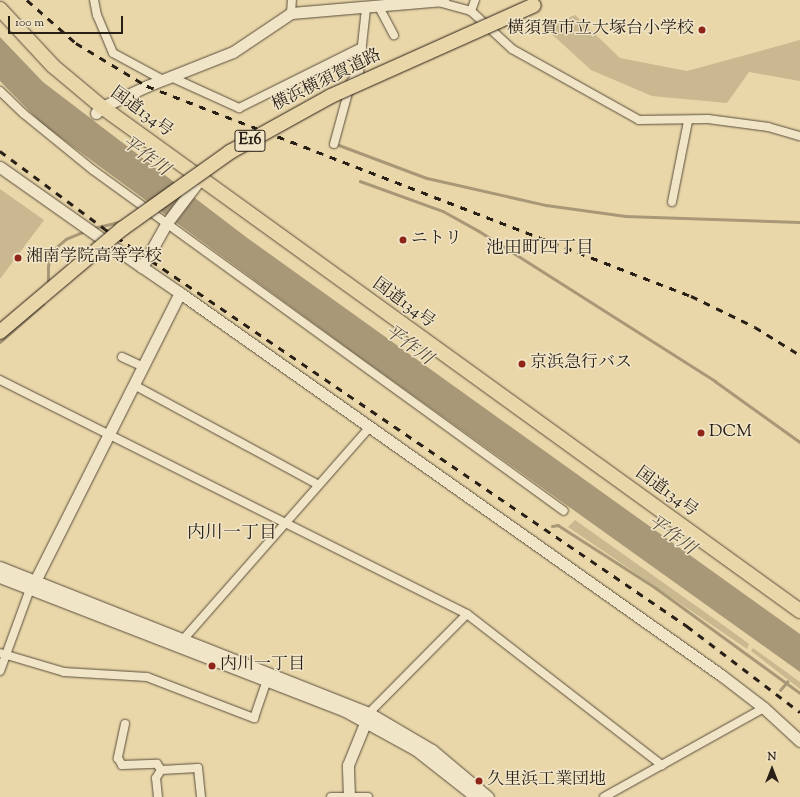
<!DOCTYPE html>
<meta charset="utf-8">
<style>
body{margin:0}
#map{position:relative;width:800px;height:797px;overflow:hidden;background:#ead7a9;font-family:"Sorts Mill Goudy","Noto Serif JP",serif}
div>[style]{position:absolute}
[style*='--x']{left:calc(var(--x)*1px);top:calc(var(--y)*1px);width:calc(var(--w)*1px);rotate:calc(var(--a)*1deg)}
.green>*{inset:0;background:#c9b890}
.water>*{inset:0;background:#a89877}
.stream>*{height:2.5px;margin:-1.25px;padding:0 1.25px;transform-origin:1.25px;border-radius:1.25px;background:#a89877}
.roads{filter:drop-shadow(0 0 1px #584d3c) drop-shadow(0 0 1px #584d3c)}
.street>*{height:8px;margin:-4px;padding:0 4px;transform-origin:4px;border-radius:4px;background:#f1e5c7}
.secondary>*{height:11px;margin:-5.5px;padding:0 5.5px;transform-origin:5.5px;border-radius:5.5px;background:#f1e5c7}
.highway>*{height:14px;margin:-7px;padding:0 7px;transform-origin:7px;border-radius:7px;background:#ead7a9}
.rail>*{height:2.5px;margin-top:-1.25px;transform-origin:0;background:repeating-linear-gradient(90deg,#281f17 0 7px,transparent 0 14px)}
.bridges{filter:drop-shadow(0 0 1px #281f17) drop-shadow(0 0 1px #281f17)}
.highway-bridge>*{height:14px;margin:-7px;padding:0 7px;transform-origin:7px;border-radius:7px;background:#ead7a9}
.dots>*{width:11px;height:11px;translate:-50% -50%;box-sizing:border-box;border:2px solid #f1e5c7;border-radius:50%}
span{translate:-50% -50%;white-space:nowrap;text-align:center;line-height:1.15;-webkit-text-stroke:3px #f1e5c7;paint-order:stroke}
.shield-label span{padding:1px 3px;background:#f1e5c7;border:1px solid;border-radius:3px;-webkit-text-stroke-width:0}
.shield-label{font-size:16px;color:#281f17;font-weight:700}
.poi-label{font-size:17px;color:#281f17}
.right{translate:-100% -50%;text-align:right}
.left{translate:0 -50%;text-align:left}
.street-label{font-size:17px;color:#281f17}
.water-label{font-size:18px;color:#554939;font-style:italic}
.neighbourhood-label{font-size:18px;color:#281f17}
.north{position:absolute;left:752px;top:749px;width:40px;height:40px;-webkit-text-stroke:3px #f1e5c7;paint-order:stroke;rotate:0deg;font-size:11px;font-weight:700;line-height:16px;text-align:center;color:#281f17}
.north::after{content:'';display:block;margin:auto;width:14px;height:18px;background:#281f17;clip-path:polygon(50% 0,100% 100%,50% 72%,0 100%)}
.scale{position:absolute;left:8px;top:16px;width:115px;height:18px;box-sizing:border-box;border:2px solid #281f17;border-top:0;padding-left:5px;font-size:12px;line-height:14px;white-space:nowrap;color:#281f17;-webkit-text-stroke:3px #f1e5c7;paint-order:stroke}
</style>
<div id="map">
<div class="green">
<i style="clip-path:polygon(575px 15px,620px 58px,687px 71px,800px 40px,800px 81px,749px 72px,727px 103px,652px 96px,591px 70px,544px 27px)"></i>
<i style="clip-path:polygon(0 189px,44px 220px,0 279px)"></i>
<i style="clip-path:polygon(575px 520px,737px 635px,749px 644px,747px 649px,568px 527px)"></i>
<i style="clip-path:polygon(753px 648px,800px 682px,800px 689px,751px 651px)"></i>
</div>
<div class="water">
<i style="clip-path:polygon(0 37px,43px 82px,246px 237px,800px 634px,800px 672px,358px 356px,42px 124px,0 81px)"></i>
</div>
<div class="stream">
<i style="--x:339;--y:145;--w:94;--a:20.6"></i>
<i style="--x:427;--y:178;--w:122;--a:12.8"></i>
<i style="--x:546;--y:205;--w:80;--a:7.9"></i>
<i style="--x:625;--y:216;--w:175;--a:2"></i>
<i style="--x:360;--y:181;--w:88;--a:19.9"></i>
<i style="--x:443;--y:211;--w:41;--a:29.1"></i>
<i style="--x:479;--y:231;--w:280;--a:32.4"></i>
<i style="--x:715;--y:381;--w:105;--a:35.7"></i>
<i style="--x:93;--y:228;--w:35;--a:-13"></i>
<i style="--x:48;--y:285;--w:19;--a:-90"></i>
<i style="--x:48;--y:266;--w:16;--a:-75"></i>
<i style="--x:52;--y:251;--w:18;--a:-41"></i>
<i style="--x:66;--y:239;--w:21;--a:-23"></i>
<i style="--x:0;--y:342;--w:57;--a:-41.5"></i>
<i style="--x:552;--y:526;--w:6;--a:-9"></i>
<i style="--x:558;--y:525;--w:117;--a:32.7"></i>
<i style="--x:656;--y:588;--w:178;--a:36.1"></i>
<i style="--x:780;--y:690;--w:11;--a:-49"></i>
</div>
<div class="roads">
<div class="street">
<i style="--x:94;--y:0;--w:15;--a:79"></i>
<i style="--x:97;--y:15;--w:41;--a:67.2"></i>
<i style="--x:113;--y:53;--w:57;--a:28.4"></i>
<i style="--x:475;--y:0;--w:12;--a:110"></i>
<i style="--x:471;--y:11;--w:56;--a:42.8"></i>
<i style="--x:512;--y:49;--w:145;--a:29.2"></i>
<i style="--x:639;--y:120;--w:69;--a:-0.8"></i>
<i style="--x:708;--y:119;--w:61;--a:7.6"></i>
<i style="--x:768;--y:127;--w:33;--a:16"></i>
<i style="--x:438;--y:2;--w:34;--a:15"></i>
<i style="--x:379;--y:7;--w:32;--a:62"></i>
<i style="--x:291;--y:13;--w:13;--a:-86"></i>
<i style="--x:171;--y:77;--w:75;--a:24.5"></i>
<i style="--x:239;--y:108;--w:137;--a:-26.4"></i>
<i style="--x:0;--y:91;--w:33;--a:44"></i>
<i style="--x:24;--y:114;--w:89;--a:39.1"></i>
<i style="--x:93;--y:170;--w:581;--a:35.9"></i>
<i style="--x:334;--y:144;--w:64;--a:-74.7"></i>
<i style="--x:351;--y:82;--w:13;--a:-51"></i>
<i style="--x:359;--y:72;--w:63;--a:-83.7"></i>
<i style="--x:672;--y:202;--w:83;--a:-78.8"></i>
<i style="--x:122;--y:357;--w:23;--a:25"></i>
<i style="--x:0;--y:380;--w:522;--a:26.61"></i>
<i style="--x:467;--y:614;--w:247;--a:37.8"></i>
<i style="--x:134;--y:385;--w:208;--a:28.4"></i>
<i style="--x:181;--y:642;--w:285;--a:-48.7"></i>
<i style="--x:0;--y:653;--w:67;--a:16.5"></i>
<i style="--x:64;--y:672;--w:83;--a:3.4"></i>
<i style="--x:147;--y:677;--w:115;--a:21"></i>
<i style="--x:254;--y:718;--w:43;--a:-71.1"></i>
<i style="--x:0;--y:671;--w:87;--a:-69.9"></i>
<i style="--x:369;--y:713;--w:139;--a:-45.3"></i>
<i style="--x:125;--y:724;--w:35;--a:102"></i>
<i style="--x:118;--y:758;--w:8;--a:60"></i>
<i style="--x:122;--y:765;--w:35;--a:-2"></i>
<i style="--x:157;--y:764;--w:7;--a:56"></i>
<i style="--x:158;--y:797;--w:19;--a:-96"></i>
<i style="--x:156;--y:778;--w:9;--a:-58"></i>
<i style="--x:161;--y:770;--w:37;--a:-3"></i>
<i style="--x:198;--y:768;--w:29;--a:84"></i>
<i style="--x:331;--y:797;--w:37;--a:0"></i>
<i style="--x:604;--y:797;--w:183;--a:-29.1"></i>
</div>
<div class="secondary">
<i style="--x:96;--y:113;--w:8;--a:-45"></i>
<i style="--x:102;--y:107;--w:50;--a:-25"></i>
<i style="--x:147;--y:86;--w:92;--a:-21.6"></i>
<i style="--x:233;--y:52;--w:70;--a:-33.9"></i>
<i style="--x:291;--y:13;--w:153;--a:-4.9"></i>
<i style="--x:0;--y:167;--w:174;--a:35.2"></i>
<i style="--x:180;--y:293;--w:662;--a:35.23"></i>
<i style="--x:721;--y:675;--w:54;--a:37.5"></i>
<i style="--x:764;--y:708;--w:49;--a:42.5"></i>
<i style="--x:0;--y:567;--w:397;--a:21.6"></i>
<i style="--x:369;--y:713;--w:73;--a:30.4"></i>
<i style="--x:432;--y:750;--w:73;--a:40"></i>
<i style="--x:0;--y:577;--w:370;--a:21.2"></i>
<i style="--x:345;--y:711;--w:81;--a:28.8"></i>
<i style="--x:416;--y:750;--w:76;--a:38.1"></i>
<i style="--x:32;--y:587;--w:329;--a:-63.3"></i>
<i style="--x:180;--y:293;--w:46;--a:-145.6"></i>
<i style="--x:142;--y:267;--w:49;--a:-60.8"></i>
<i style="--x:166;--y:224;--w:56;--a:-52.9"></i>
<i style="--x:349;--y:797;--w:32;--a:-92"></i>
<i style="--x:348;--y:765;--w:53;--a:-67.8"></i>
</div>
<div class="highway">
<i style="--x:0;--y:9;--w:78;--a:47.1"></i>
<i style="--x:53;--y:66;--w:64;--a:39.9"></i>
<i style="--x:102;--y:107;--w:861;--a:35.83"></i>
</div>
</div>
<div class="rail">
<i style="--x:27;--y:0;--w:65;--a:41.3"></i>
<i style="--x:76;--y:43;--w:83;--a:31.2"></i>
<i style="--x:147;--y:86;--w:583;--a:21.11"></i>
<i style="--x:691;--y:296;--w:71;--a:25.8"></i>
<i style="--x:755;--y:327;--w:53;--a:31.9"></i>
<i style="--x:0;--y:151;--w:131;--a:36.6"></i>
<i style="--x:105;--y:229;--w:705;--a:34.3"></i>
<i style="--x:687;--y:626;--w:142;--a:37.3"></i>
</div>
<div class="bridges">
<div class="highway-bridge">
<i style="--x:0;--y:332;--w:160;--a:-40.2"></i>
<i style="--x:122;--y:229;--w:133;--a:-35.5"></i>
<i style="--x:230;--y:152;--w:115;--a:-29"></i>
<i style="--x:331;--y:96;--w:222;--a:-24.1"></i>
</div>
</div>
<div class="dots">
<i style="left:702px;top:30px;background:#8f2418"></i>
<i style="left:403px;top:240px;background:#8f2418"></i>
<i style="left:18px;top:258px;background:#8f2418"></i>
<i style="left:522px;top:364px;background:#8f2418"></i>
<i style="left:701px;top:433px;background:#8f2418"></i>
<i style="left:212px;top:666px;background:#8f2418"></i>
<i style="left:479px;top:781px;background:#8f2418"></i>
</div>
<div class="shield-label">
<span style="left:250px;top:141px">E16</span>
</div>
<div class="poi-label">
<span class="right" style="left:694px;top:30px">横須賀市立大塚台小学校</span>
<span class="left" style="left:411px;top:240px">ニトリ</span>
<span class="left" style="left:26px;top:258px">湘南学院高等学校</span>
<span class="left" style="left:530px;top:364px">京浜急行バス</span>
<span class="left" style="left:709px;top:433px">DCM</span>
<span class="left" style="left:220px;top:666px">内川一丁目</span>
<span class="left" style="left:487px;top:781px">久里浜工業団地</span>
</div>
<div class="street-label">
<span style="left:327px;top:81px;rotate:-26deg">横浜横須賀道路</span>
<span style="left:141px;top:113px;rotate:36deg">国道134号</span>
<span style="left:403px;top:304px;rotate:36deg">国道134号</span>
<span style="left:666px;top:493px;rotate:36deg">国道134号</span>
</div>
<div class="water-label">
<span style="left:145px;top:157px;rotate:36deg">平作川</span>
<span style="left:408px;top:346px;rotate:36deg">平作川</span>
<span style="left:671px;top:536px;rotate:36deg">平作川</span>
</div>
<div class="neighbourhood-label">
<span style="left:540px;top:249px">池田町四丁目</span>
<span style="left:232px;top:534px">内川一丁目</span>
</div>
<div class="north">N</div>
<div class="scale">100 m</div>
</div>
